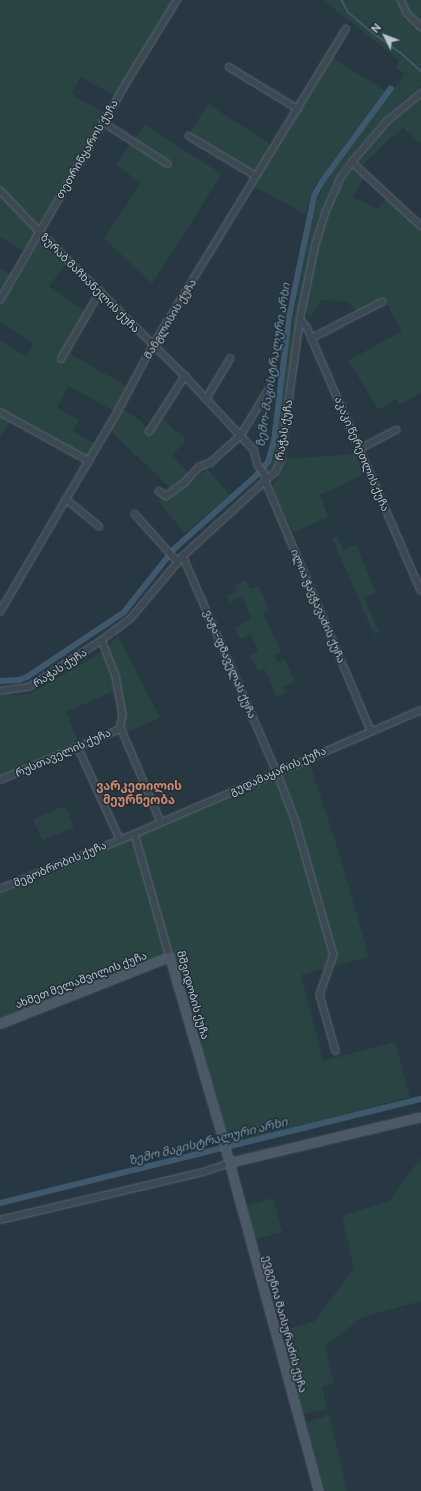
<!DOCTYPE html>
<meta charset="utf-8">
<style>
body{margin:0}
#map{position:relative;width:421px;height:1491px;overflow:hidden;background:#283843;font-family:Commissioner,"Noto Sans Georgian",sans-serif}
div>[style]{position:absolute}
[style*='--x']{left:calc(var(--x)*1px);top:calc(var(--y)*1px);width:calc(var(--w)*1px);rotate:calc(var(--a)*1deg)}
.green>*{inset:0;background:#2a4443}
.stream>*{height:1.5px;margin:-0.75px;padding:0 0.75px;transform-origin:0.75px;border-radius:0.75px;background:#3e596b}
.canal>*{height:6px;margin:-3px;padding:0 3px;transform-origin:3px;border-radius:3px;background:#3e596b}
.roads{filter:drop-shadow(0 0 1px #5a6770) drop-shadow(0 0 1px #5a6770)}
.street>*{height:5.5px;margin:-2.75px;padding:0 2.75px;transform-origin:2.75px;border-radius:2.75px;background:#3c4953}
.secondary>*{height:8px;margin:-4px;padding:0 4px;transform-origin:4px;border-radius:4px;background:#4a5965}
span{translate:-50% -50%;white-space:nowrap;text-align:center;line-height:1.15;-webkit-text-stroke:3px #202e38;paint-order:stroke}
.street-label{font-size:11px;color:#b9c4cc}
.water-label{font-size:12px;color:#7a99ae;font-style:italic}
.neighbourhood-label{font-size:12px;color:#d5886b;font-weight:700}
.north{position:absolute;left:365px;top:16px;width:40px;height:40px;-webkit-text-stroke:3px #202e38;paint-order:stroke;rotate:312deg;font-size:11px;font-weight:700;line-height:16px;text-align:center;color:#b9c4cc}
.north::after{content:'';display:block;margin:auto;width:14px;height:18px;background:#b9c4cc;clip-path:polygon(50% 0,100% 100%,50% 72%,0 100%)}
</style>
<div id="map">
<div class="green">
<i style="clip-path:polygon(0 0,174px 0,115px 96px,81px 77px,71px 94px,105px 113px,38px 225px,0 186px)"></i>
<i style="clip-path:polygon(323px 0,421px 0,421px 85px,386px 116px,346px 161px,328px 194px,317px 221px,297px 320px,276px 464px,268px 474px,266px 470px,271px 460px,277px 437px,287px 351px,314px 206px,326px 181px,405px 74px,396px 68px,399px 60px)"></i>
<i style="clip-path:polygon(332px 57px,385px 91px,314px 186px,305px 214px,253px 186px)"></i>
<i style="clip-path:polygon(421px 97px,421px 144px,403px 127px,363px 164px,359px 161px,359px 158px,380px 132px)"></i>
<i style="clip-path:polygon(208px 104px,271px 145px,252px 175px,189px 134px)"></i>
<i style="clip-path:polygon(144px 125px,222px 174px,152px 284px,104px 238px,141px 183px,116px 165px)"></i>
<i style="clip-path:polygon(354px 169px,364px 177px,353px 197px,378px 209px,386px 198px,421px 230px,421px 392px,400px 405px,396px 399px,379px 410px,348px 361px,402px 331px,383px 297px,357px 311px,346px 301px,321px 300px,309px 318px,305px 309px,316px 249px,328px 211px,344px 179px,350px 170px)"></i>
<i style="clip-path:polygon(0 192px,36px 231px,24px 251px,0 237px)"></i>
<i style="clip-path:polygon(44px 241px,51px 245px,67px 263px,49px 286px,88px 313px,67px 352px,126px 386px,114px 411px,69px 386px,57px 408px,79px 420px,73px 431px,96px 444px,85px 462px,10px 420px,0 437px,0 341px,26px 356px,34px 343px,0 322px,0 306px,39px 243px)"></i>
<i style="clip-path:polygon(0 268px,11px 275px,0 293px)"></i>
<i style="clip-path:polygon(123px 409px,138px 419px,153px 433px,162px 418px,186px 440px,172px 456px,195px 479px,207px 469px,230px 495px,185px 533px,158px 501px,170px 488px,110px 430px)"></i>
<i style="clip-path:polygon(355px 454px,364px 474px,320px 495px,328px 517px,293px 532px,272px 487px,283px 468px,286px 455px,289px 459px)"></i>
<i style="clip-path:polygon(337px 536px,344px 550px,356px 545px,376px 592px,364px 598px,379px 632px,374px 634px,332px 538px)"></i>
<i style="clip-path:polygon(245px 580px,250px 589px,259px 586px,270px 611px,263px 614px,281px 652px,274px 655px,278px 663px,285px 659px,295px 682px,283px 687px,286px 693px,277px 697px,264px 668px,258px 671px,250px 655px,258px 651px,251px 634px,240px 639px,235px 627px,252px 619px,242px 597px,229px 602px,227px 596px,237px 591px,234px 585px)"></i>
<i style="clip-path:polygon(118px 636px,160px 718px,127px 732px,113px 691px,66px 712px,79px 743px,0 777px,0 696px,29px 694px,96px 656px)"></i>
<i style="clip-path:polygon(309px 761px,338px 850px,369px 957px,301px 975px,323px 1061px,395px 1042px,410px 1097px,229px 1145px,175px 952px,0 1020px,0 894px)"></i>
<i style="clip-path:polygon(65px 806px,74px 827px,42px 840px,33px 819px)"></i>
<i style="clip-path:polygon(421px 1158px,421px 1301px,363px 1317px,325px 1345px,334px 1383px,322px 1386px,327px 1409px,303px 1414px,280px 1332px,315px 1321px,354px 1268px,342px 1216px,389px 1201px)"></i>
<i style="clip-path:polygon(273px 1198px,282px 1232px,255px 1239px,248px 1208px,250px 1205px)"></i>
<i style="clip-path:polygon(329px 1415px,347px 1491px,325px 1491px,306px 1422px)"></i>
</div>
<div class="stream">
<i style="--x:342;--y:0;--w:13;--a:63"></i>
<i style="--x:348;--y:12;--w:31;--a:40"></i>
<i style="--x:372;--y:32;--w:34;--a:36"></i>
<i style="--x:400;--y:52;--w:28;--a:42"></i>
</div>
<div class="canal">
<i style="--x:0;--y:681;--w:19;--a:-3"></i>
<i style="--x:19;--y:680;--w:9;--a:-21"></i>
<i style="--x:27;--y:677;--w:117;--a:-33.8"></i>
<i style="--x:124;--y:612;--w:80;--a:-51.6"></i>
<i style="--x:174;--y:549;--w:113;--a:-41.8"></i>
<i style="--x:258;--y:474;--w:16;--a:-50"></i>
<i style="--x:268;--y:462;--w:22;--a:-74"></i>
<i style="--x:274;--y:441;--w:125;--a:-83.1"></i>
<i style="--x:289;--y:317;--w:124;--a:-78.3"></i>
<i style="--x:314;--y:196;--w:18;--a:-61"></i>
<i style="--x:323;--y:180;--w:114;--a:-53.5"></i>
<i style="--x:0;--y:1203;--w:434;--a:-13.9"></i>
</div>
<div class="roads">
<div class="street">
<i style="--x:401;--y:0;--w:14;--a:65"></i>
<i style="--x:407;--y:13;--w:20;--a:45"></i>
<i style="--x:229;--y:67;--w:81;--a:31.3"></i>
<i style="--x:103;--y:122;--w:77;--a:32.9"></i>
<i style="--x:189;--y:136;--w:78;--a:30.8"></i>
<i style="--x:352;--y:162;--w:94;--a:42.8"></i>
<i style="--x:0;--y:190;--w:57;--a:46.4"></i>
<i style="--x:39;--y:231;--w:206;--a:44.8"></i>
<i style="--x:185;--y:376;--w:101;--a:47"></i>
<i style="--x:254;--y:450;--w:16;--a:75"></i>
<i style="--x:258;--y:465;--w:14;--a:54"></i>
<i style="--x:266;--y:476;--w:6;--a:90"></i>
<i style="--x:266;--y:482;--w:269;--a:67.1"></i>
<i style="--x:0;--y:300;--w:255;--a:-59.8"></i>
<i style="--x:128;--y:80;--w:94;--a:-58.5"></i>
<i style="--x:300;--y:319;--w:11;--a:49"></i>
<i style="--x:307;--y:327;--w:287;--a:66.6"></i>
<i style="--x:312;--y:338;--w:79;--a:-27.2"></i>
<i style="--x:61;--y:359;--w:78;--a:-59.8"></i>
<i style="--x:206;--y:399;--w:47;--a:-59"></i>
<i style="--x:0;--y:412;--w:102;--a:28.8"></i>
<i style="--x:149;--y:432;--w:67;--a:-57.3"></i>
<i style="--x:360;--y:449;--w:41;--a:-27.8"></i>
<i style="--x:159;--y:491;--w:9;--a:36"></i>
<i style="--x:166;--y:496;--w:24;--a:-36"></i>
<i style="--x:185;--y:482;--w:21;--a:-47"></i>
<i style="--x:199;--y:467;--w:12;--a:-20"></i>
<i style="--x:210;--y:463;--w:42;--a:-42.1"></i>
<i style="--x:241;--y:435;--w:56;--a:-58.9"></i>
<i style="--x:66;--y:499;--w:43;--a:39.3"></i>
<i style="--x:135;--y:514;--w:64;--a:48.1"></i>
<i style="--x:183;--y:556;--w:236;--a:66.5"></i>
<i style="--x:277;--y:772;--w:53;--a:69.2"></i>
<i style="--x:296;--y:822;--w:138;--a:74.1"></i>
<i style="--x:334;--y:955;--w:42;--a:109.3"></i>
<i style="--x:320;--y:995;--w:58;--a:74.1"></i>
<i style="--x:0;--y:612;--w:233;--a:-59.6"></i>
<i style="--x:118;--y:411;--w:75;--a:-62.1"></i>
<i style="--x:153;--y:345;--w:370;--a:-58.6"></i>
<i style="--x:102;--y:640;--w:39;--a:69"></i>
<i style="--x:116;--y:676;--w:40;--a:80"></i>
<i style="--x:123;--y:715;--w:14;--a:102"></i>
<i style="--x:0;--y:691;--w:29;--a:-8"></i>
<i style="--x:29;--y:687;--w:87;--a:-32.8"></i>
<i style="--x:102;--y:640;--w:36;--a:-37"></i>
<i style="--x:131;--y:618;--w:81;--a:-50"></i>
<i style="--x:183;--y:556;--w:126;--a:-42.4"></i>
<i style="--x:276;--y:471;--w:10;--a:-66"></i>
<i style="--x:280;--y:462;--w:144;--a:-82"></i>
<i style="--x:300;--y:319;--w:75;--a:-78.4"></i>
<i style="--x:315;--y:246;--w:34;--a:-73"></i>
<i style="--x:325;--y:213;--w:37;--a:-66"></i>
<i style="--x:340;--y:179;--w:21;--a:-55"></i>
<i style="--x:352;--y:162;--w:54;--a:-49.5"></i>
<i style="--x:387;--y:121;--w:44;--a:-39.5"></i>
<i style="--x:120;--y:729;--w:2;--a:27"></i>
<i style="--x:122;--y:730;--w:100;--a:67"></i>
<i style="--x:78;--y:747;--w:101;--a:65.5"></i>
<i style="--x:0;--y:780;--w:130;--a:-23"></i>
<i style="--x:135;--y:834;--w:128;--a:74.1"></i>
<i style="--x:0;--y:889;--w:146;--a:-22.2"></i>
<i style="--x:135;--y:834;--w:312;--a:-23.4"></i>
<i style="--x:0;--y:1220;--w:209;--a:-13.3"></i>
<i style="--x:203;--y:1172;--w:28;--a:-18"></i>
</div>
<div class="secondary">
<i style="--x:0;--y:1024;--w:183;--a:-21.5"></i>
<i style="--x:170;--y:957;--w:193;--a:73.7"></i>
<i style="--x:224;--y:1142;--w:362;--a:74.8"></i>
<i style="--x:230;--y:1163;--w:196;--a:-13.5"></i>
</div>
</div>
<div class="street-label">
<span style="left:87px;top:149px;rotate:-60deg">თეთრიწყაროს ქუჩა</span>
<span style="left:90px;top:283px;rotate:45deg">ზურაბ მაჩხანელის ქუჩა</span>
<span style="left:170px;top:319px;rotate:-59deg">მანგლისის ქუჩა</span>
<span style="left:284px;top:430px;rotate:-81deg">რაჭას ქუჩა</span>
<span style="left:362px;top:454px;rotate:67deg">აკაკი წერეთლის ქუჩა</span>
<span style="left:318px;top:606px;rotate:67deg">ილია ჭავჭავაძის ქუჩა</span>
<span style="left:230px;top:664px;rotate:67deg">ვაჟა-ფშაველას ქუჩა</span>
<span style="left:60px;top:668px;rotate:-33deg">რაჭას ქუჩა</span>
<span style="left:63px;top:753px;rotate:-24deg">რუსთაველის ქუჩა</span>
<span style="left:278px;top:771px;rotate:-24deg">გუდამაყარის ქუჩა</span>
<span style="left:60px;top:864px;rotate:-23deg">მეგობრობის ქუჩა</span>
<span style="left:81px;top:980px;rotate:-21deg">ახმეთ მელაშვილის ქუჩა</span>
<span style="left:193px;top:995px;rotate:74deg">მშვიდობის ქუჩა</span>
<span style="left:285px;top:1324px;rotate:75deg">ევგენია მაისურაძის ქუჩა</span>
</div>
<div class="water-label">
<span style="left:273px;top:365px;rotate:-81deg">ზემო-მაგისტრალური არხი</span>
<span style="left:208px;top:1141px;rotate:-14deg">ზემო მაგისტრალური არხი</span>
</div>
<div class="neighbourhood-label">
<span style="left:139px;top:793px">ვარკეთილის<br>მეურნეობა</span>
</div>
<div class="north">N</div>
</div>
